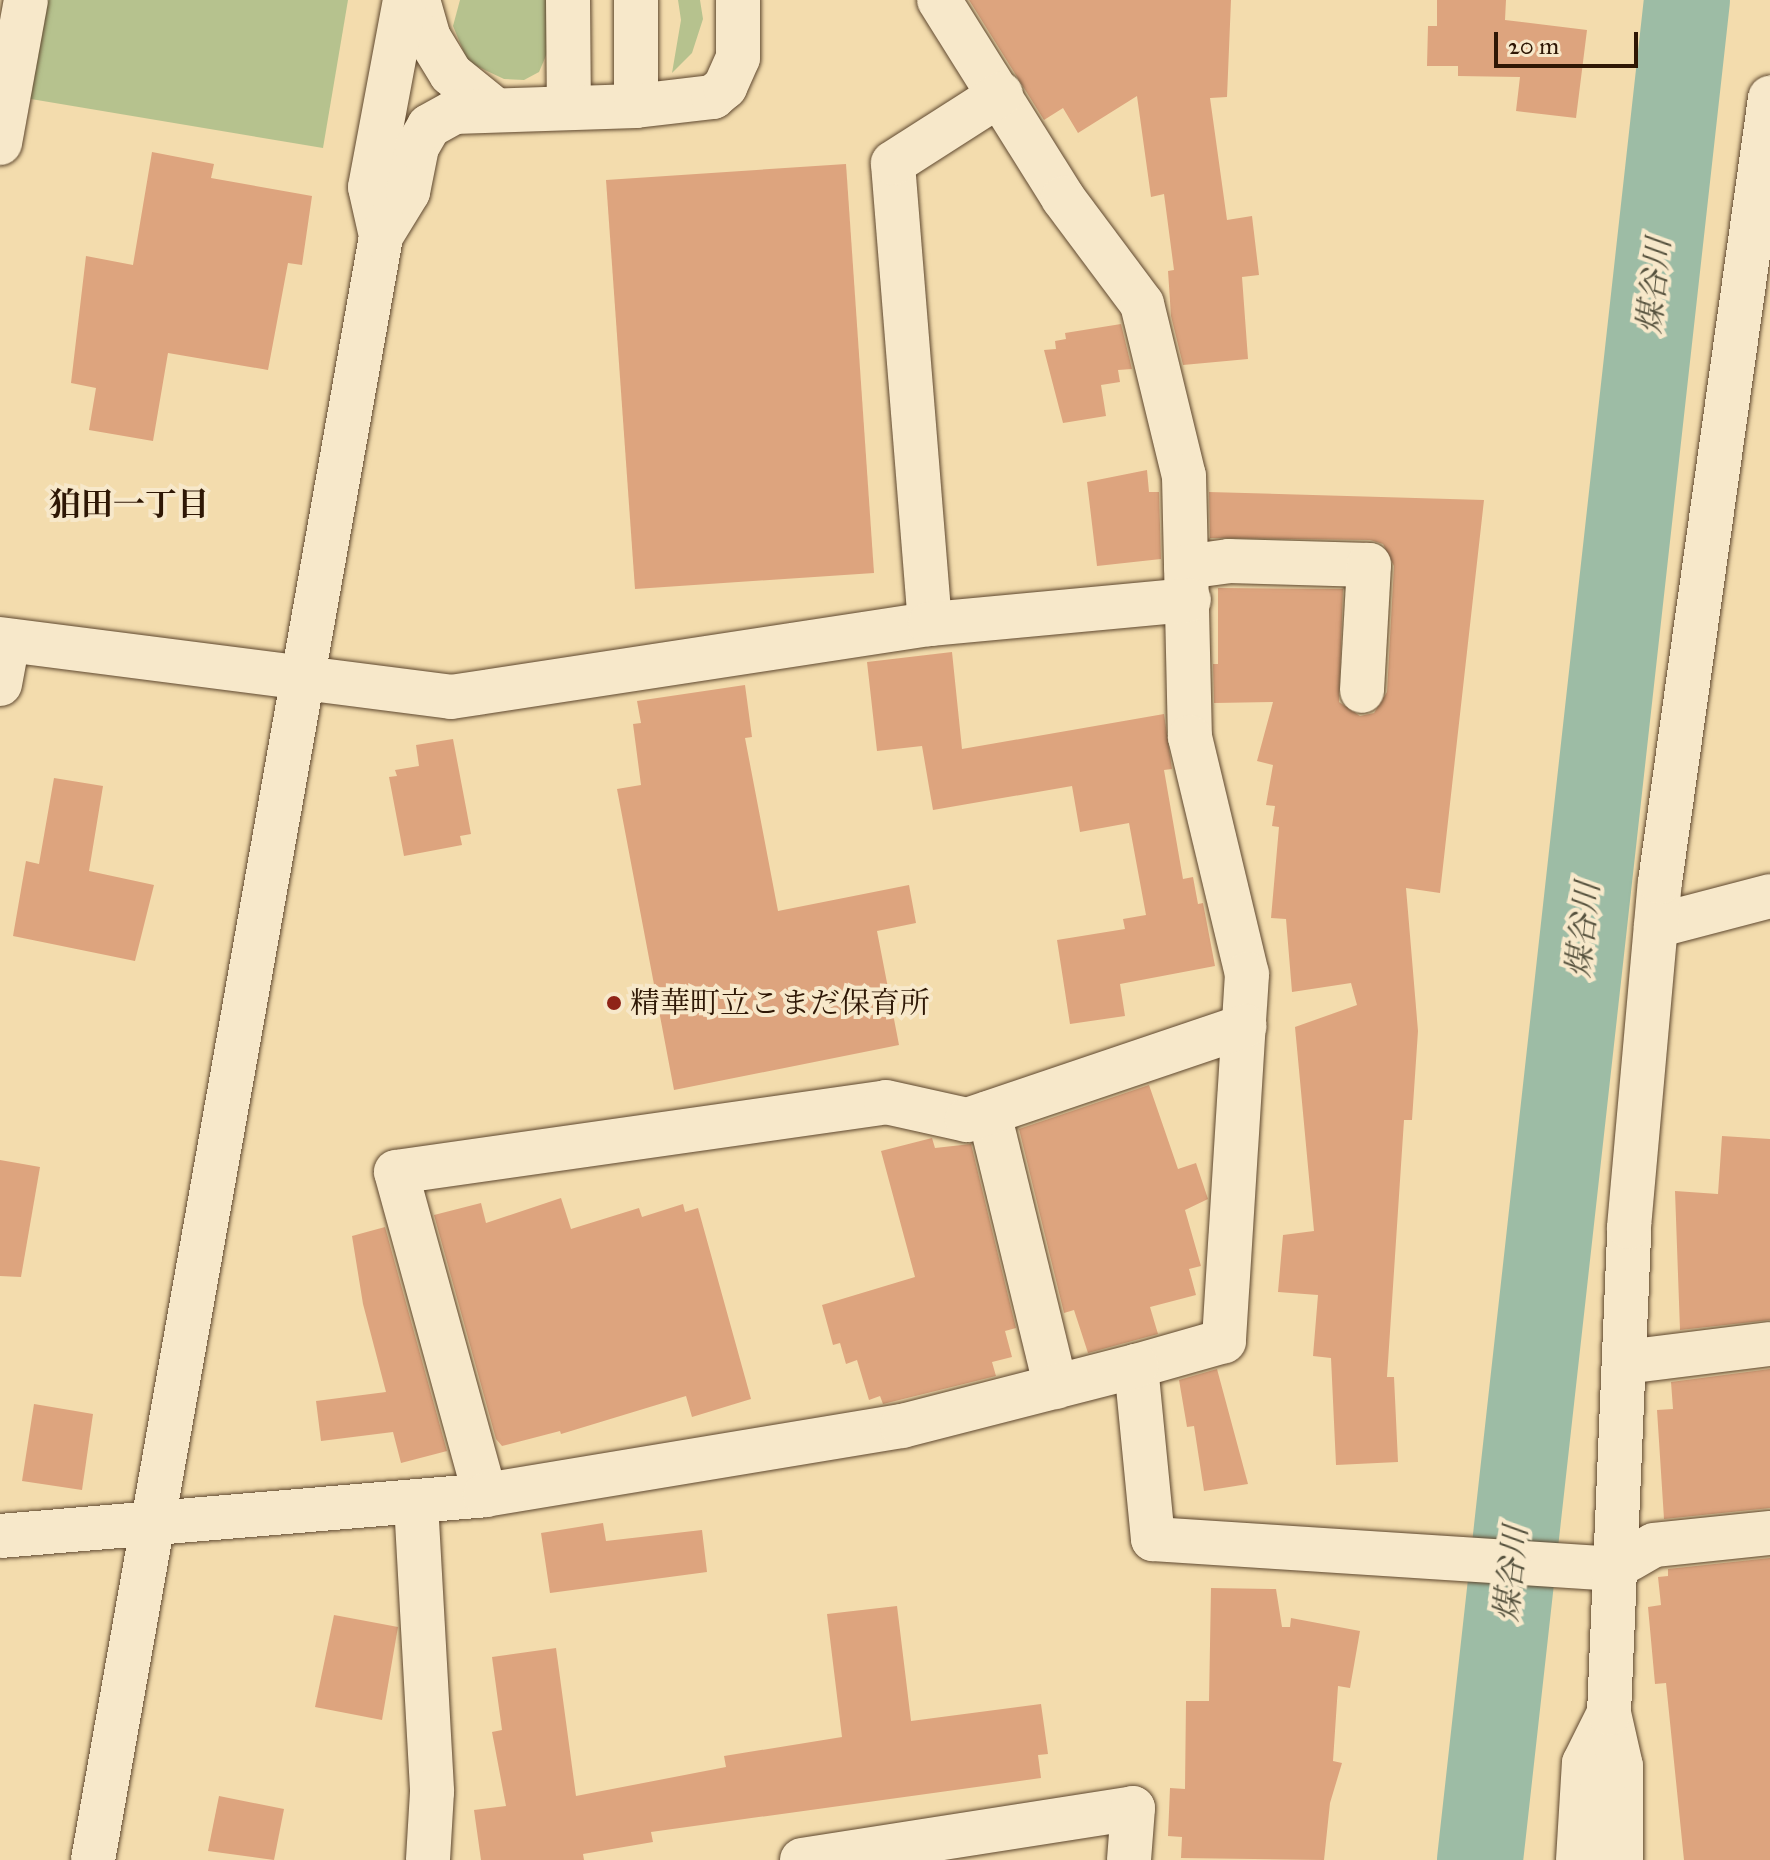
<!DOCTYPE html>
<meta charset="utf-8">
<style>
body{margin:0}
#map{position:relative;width:1770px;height:1860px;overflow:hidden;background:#f3dcad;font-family:"IM FELL Great Primer","Noto Serif JP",serif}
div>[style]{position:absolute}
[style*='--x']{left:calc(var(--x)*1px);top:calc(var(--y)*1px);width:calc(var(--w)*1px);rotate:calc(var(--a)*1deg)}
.green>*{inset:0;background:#b6c28e}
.river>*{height:86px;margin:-43px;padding:0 43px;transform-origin:43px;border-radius:43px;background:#9dbca5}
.building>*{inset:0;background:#dda47e}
.roads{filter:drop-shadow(0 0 2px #5f482f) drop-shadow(0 0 2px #5f482f)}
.minor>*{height:44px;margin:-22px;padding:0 22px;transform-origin:22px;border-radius:22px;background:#f7e8ca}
.dots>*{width:22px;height:22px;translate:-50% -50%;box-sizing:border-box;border:4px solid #f7e8ca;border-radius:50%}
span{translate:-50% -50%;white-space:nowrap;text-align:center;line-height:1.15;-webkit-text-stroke:8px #f7e8ca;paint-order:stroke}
.poi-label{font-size:30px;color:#2e1705}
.left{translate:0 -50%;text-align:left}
.water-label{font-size:32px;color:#55513d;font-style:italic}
.neighbourhood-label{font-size:32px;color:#2e1705;font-weight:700}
.scale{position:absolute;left:1494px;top:32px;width:144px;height:36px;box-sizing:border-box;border:4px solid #2e1705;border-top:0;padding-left:10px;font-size:24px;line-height:28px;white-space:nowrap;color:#2e1705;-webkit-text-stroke:6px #f7e8ca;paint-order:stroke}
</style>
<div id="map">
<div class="green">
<i style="clip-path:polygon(43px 0,348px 0,323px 148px,25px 98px)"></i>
<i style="clip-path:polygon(460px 0,546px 0,548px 51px,539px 72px,524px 80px,504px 79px,468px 62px,453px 26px)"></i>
<i style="clip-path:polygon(678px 0,700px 0,703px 19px,692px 53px,672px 73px,681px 20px)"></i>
</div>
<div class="river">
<i style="--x:1480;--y:1860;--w:1871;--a:-83.65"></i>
</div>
<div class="building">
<i style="clip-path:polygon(969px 0,1231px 0,1227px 97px,1210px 98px,1227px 220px,1252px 216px,1259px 275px,1242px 277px,1248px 359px,1183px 365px,1171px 316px,1168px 271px,1174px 270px,1164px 194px,1151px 197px,1137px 96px,1078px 133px,1063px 108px,1044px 120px)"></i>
<i style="clip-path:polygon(1437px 0,1506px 0,1505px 20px,1587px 30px,1576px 118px,1516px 111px,1520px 77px,1458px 76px,1458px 66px,1427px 66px,1428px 26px,1437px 26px)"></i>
<i style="clip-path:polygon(152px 152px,214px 164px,211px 178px,312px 196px,302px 265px,288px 263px,268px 370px,168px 353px,153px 441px,89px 430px,96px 388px,71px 383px,86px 256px,133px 265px)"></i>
<i style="clip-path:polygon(846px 164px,874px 573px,635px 589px,606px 180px)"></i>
<i style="clip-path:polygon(1121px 324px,1132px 369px,1118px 370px,1120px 382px,1101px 385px,1106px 416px,1063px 423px,1044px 350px,1056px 349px,1055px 341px,1066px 339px,1065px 333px)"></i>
<i style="clip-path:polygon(1147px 470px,1149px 492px,1159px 492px,1161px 559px,1097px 566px,1087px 482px)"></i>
<i style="clip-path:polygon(1209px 492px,1484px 500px,1440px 893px,1406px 888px,1418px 1031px,1412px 1120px,1404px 1120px,1387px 1377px,1394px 1377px,1398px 1462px,1336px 1465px,1331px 1358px,1313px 1356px,1318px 1295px,1278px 1292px,1283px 1235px,1314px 1231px,1295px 1027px,1357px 1005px,1351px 983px,1292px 992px,1286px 919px,1271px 918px,1279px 827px,1272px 826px,1275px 806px,1266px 805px,1273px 765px,1257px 761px,1273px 702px,1214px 703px,1213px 664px,1218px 664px,1218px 588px,1343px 589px,1339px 702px,1360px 716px,1374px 713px,1387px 692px,1394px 566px,1383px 544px,1370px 540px,1210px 538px)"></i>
<i style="clip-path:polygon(952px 652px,962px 749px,1164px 714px,1172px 769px,1164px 770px,1183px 879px,1193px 877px,1198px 904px,1203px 903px,1215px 966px,1120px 984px,1125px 1016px,1070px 1024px,1057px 940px,1125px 929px,1123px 919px,1146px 915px,1129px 823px,1080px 832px,1072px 786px,933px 810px,922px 746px,877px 751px,867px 662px)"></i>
<i style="clip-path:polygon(745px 685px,752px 737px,745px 738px,778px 911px,909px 885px,916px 923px,877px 931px,899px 1045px,674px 1090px,617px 789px,641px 785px,633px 724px,641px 723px,637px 701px)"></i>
<i style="clip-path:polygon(453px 739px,471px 834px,460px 836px,462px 845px,404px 856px,389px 777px,397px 776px,395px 770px,419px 766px,416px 745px)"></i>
<i style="clip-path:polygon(54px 778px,103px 786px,89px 871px,154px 885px,135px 961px,13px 936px,26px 861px,39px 864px)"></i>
<i style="clip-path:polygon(1149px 1085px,1178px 1169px,1196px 1163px,1208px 1199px,1185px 1210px,1201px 1266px,1189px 1269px,1196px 1295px,1150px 1307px,1158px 1334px,1088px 1353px,1074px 1310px,1064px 1313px,1019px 1129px)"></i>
<i style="clip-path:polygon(1722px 1136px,1770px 1139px,1770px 1320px,1680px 1330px,1675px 1191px,1718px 1194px)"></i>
<i style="clip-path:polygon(932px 1138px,935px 1148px,971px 1144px,1016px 1328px,1005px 1331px,1012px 1357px,992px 1362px,996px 1376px,883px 1404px,880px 1396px,869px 1400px,857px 1360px,846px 1364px,840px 1343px,833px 1345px,822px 1305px,915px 1277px,881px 1151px)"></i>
<i style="clip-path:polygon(0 1160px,40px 1167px,21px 1277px,0 1276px)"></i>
<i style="clip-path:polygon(561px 1198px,571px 1229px,639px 1208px,642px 1217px,683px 1204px,685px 1212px,698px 1208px,751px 1399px,692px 1417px,686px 1396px,561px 1434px,560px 1431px,502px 1446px,496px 1439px,434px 1215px,481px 1203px,486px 1223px)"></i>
<i style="clip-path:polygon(385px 1227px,447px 1451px,401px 1463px,393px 1432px,321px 1441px,316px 1401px,386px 1392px,363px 1304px,352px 1236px)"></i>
<i style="clip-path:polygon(1217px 1369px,1248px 1484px,1204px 1491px,1194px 1426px,1187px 1427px,1179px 1380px)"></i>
<i style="clip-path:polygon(1770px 1369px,1770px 1508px,1664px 1519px,1657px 1410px,1673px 1409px,1671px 1382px)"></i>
<i style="clip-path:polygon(34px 1404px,93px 1414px,82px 1490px,22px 1481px)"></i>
<i style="clip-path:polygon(603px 1523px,606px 1541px,702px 1530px,707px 1572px,550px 1593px,541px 1533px)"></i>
<i style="clip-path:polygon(1770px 1558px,1770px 1860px,1684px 1860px,1666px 1683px,1655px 1684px,1648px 1607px,1661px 1605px,1658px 1577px,1668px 1576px,1668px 1569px)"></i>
<i style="clip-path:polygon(1211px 1588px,1276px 1589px,1282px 1627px,1290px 1627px,1291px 1618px,1360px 1631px,1350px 1688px,1338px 1686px,1333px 1761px,1342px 1763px,1330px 1803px,1324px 1860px,1181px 1858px,1182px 1837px,1168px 1836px,1170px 1788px,1185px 1789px,1186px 1701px,1209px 1701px)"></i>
<i style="clip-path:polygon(897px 1606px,911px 1721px,1041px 1704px,1048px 1754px,1038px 1755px,1041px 1778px,651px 1832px,653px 1842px,583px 1854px,584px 1860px,481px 1860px,474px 1810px,506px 1806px,492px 1732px,502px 1730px,492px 1657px,556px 1648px,576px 1796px,726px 1767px,724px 1756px,842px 1737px,827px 1614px)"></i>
<i style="clip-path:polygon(334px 1615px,398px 1627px,382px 1720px,315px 1707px)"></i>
<i style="clip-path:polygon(219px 1796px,284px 1809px,274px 1860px,208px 1851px)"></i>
</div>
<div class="roads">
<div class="minor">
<i style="--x:418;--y:0;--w:40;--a:74"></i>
<i style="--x:429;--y:38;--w:42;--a:58.6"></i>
<i style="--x:451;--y:74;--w:55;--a:39.1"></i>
<i style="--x:568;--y:0;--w:108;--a:89.5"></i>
<i style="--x:939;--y:0;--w:234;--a:57.9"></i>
<i style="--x:1063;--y:198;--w:132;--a:53.3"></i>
<i style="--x:1142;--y:304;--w:177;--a:76.3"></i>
<i style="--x:1184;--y:476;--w:261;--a:88.7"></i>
<i style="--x:1190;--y:737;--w:244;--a:76.5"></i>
<i style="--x:1247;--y:974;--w:368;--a:93.6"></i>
<i style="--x:1224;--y:1341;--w:91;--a:164.1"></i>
<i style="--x:1136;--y:1366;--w:174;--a:84.4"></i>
<i style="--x:1153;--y:1539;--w:460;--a:3.7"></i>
<i style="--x:1612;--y:1569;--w:48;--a:-29.7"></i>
<i style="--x:1654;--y:1545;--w:117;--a:-5.9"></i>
<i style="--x:636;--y:106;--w:106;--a:-90"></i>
<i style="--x:0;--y:143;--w:145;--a:-79.7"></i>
<i style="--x:381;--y:236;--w:50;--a:-102.7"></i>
<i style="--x:370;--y:187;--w:190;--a:-79.4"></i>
<i style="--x:1186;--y:567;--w:43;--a:-7.9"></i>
<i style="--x:1229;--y:561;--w:140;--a:1.6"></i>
<i style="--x:1369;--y:565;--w:126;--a:93.2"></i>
<i style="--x:930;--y:624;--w:462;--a:-94.6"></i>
<i style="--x:893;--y:163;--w:128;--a:-32.6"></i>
<i style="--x:0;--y:639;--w:455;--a:7.3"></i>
<i style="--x:451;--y:697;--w:485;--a:-8.7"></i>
<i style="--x:930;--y:624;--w:260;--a:-5.3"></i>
<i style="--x:0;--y:684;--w:44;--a:-79.5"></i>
<i style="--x:1656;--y:926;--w:118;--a:-14.7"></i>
<i style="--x:989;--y:1113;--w:282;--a:76.3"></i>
<i style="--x:1625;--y:1362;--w:146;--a:-7.1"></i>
<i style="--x:485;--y:1495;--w:335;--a:-105.4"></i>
<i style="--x:396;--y:1172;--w:495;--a:-8.1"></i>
<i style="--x:886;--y:1102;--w:83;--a:12.5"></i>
<i style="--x:967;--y:1120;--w:293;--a:-18.7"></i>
<i style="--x:416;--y:1503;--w:289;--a:86.8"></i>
<i style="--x:432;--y:1792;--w:68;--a:93.4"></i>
<i style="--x:0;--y:1536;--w:487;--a:-4.8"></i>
<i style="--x:485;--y:1495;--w:423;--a:-9.4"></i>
<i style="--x:902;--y:1426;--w:242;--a:-14.4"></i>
<i style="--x:93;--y:1860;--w:1649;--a:-79.94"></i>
<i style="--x:381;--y:236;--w:52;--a:-58.5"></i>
<i style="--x:408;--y:192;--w:46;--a:-78.7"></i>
<i style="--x:417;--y:147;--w:24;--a:-60"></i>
<i style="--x:429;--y:126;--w:29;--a:-29"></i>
<i style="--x:454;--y:112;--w:182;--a:-1.9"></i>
<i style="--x:636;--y:106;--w:78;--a:-6.7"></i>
<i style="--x:713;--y:97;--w:16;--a:-40"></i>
<i style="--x:725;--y:87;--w:32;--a:-66"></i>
<i style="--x:738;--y:58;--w:58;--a:-90"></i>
<i style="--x:802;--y:1860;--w:335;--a:-8.9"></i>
<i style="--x:1133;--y:1808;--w:52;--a:94.4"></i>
<i style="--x:1578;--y:1860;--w:97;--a:-86.5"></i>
<i style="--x:1584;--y:1763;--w:56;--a:-63.4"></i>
<i style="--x:1621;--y:1860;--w:94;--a:-90"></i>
<i style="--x:1621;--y:1766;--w:54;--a:-102.8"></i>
<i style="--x:1609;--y:1713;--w:486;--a:-87.6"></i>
<i style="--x:1629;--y:1227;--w:346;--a:-84.9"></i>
<i style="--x:1660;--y:882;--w:792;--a:-82.01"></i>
</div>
</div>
<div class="dots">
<i style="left:614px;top:1003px;background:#8f2418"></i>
</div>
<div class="poi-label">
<span class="left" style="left:630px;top:1003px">精華町立こまだ保育所</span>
</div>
<div class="water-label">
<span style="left:1655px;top:286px;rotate:-84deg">煤谷川</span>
<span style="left:1584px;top:930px;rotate:-84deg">煤谷川</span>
<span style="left:1512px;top:1574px;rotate:-84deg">煤谷川</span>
</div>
<div class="neighbourhood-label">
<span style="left:129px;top:505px">狛田一丁目</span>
</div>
<div class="scale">20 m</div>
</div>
